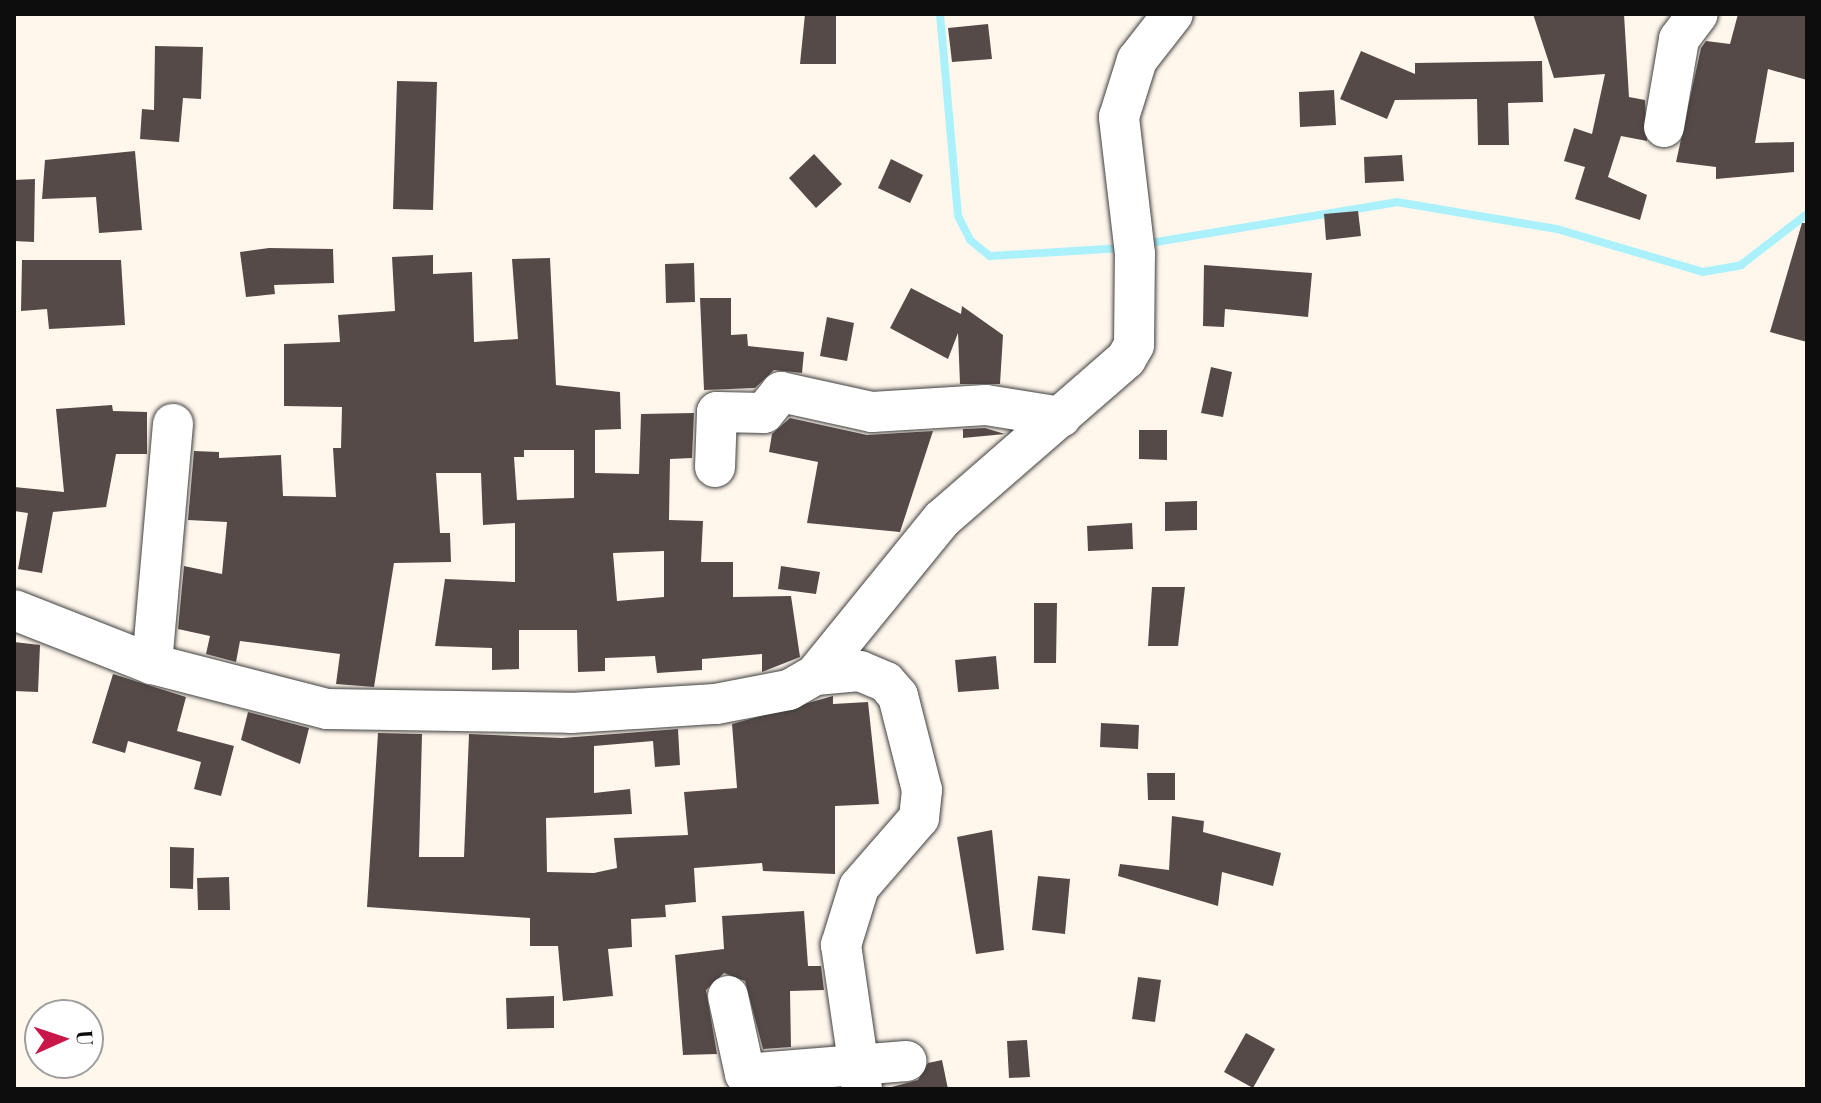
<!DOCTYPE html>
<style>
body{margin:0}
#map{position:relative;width:1821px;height:1103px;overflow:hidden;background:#fff7ec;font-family:"Playfair Display",serif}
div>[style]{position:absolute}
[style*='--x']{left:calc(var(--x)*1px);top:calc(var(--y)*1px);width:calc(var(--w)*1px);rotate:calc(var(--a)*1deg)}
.stream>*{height:8px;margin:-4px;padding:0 4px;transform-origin:4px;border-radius:4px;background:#abf1fc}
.building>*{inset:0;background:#564a48}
.roads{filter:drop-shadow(0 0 2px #404040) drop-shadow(0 0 2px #404040)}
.minor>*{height:40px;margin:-20px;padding:0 20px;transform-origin:20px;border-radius:20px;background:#fff}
span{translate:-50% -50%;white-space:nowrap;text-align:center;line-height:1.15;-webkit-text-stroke:8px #fff;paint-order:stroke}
.frame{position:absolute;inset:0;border:16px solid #0d0d0d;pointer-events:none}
.north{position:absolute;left:24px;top:999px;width:80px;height:80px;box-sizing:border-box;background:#fff;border:2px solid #9e9e9e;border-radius:50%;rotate:87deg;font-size:22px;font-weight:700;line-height:32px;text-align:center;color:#0d0d0d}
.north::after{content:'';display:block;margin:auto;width:28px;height:36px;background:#ca174a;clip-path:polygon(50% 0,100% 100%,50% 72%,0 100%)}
</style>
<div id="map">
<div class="stream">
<i style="--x:940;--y:14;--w:203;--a:84.9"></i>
<i style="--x:958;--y:216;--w:27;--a:63"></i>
<i style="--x:970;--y:240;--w:26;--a:39"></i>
<i style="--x:990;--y:256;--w:133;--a:-3.4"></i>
<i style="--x:1144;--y:244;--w:256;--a:-9.4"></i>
<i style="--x:1397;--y:202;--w:162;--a:9.6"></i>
<i style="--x:1557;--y:229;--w:152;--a:16.4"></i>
<i style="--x:1703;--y:272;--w:39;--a:-10"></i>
<i style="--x:1741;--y:265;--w:83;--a:-37.7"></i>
</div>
<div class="building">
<i style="clip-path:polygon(805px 14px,836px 14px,836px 64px,800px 64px)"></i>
<i style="clip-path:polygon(1533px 14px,1624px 14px,1629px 97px,1645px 100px,1647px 141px,1621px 136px,1608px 177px,1647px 195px,1640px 220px,1575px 199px,1585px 167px,1564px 161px,1574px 128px,1592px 134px,1605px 74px,1554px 78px)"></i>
<i style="clip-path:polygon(1738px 14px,1807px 14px,1807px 80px,1768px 69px,1755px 143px,1794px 142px,1794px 172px,1716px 179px,1716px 167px,1676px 162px,1701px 48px,1706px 41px,1730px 44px)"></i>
<i style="clip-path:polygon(988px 24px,992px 59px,952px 62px,948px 28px)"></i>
<i style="clip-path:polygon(155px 46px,203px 47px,201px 99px,183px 98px,179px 142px,140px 139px,142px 109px,154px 110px)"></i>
<i style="clip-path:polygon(1361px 51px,1415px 74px,1415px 63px,1542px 61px,1543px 102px,1508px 103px,1509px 145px,1478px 145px,1477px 99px,1395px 100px,1387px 119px,1340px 99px)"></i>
<i style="clip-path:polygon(397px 81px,437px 82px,433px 210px,393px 209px)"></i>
<i style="clip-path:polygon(1334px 90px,1336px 125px,1300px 127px,1299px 92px)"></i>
<i style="clip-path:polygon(135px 151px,142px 230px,99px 233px,96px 197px,42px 199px,45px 160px)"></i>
<i style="clip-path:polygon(814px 154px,842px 184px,816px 208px,789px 178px)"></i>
<i style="clip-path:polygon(1402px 155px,1404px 181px,1365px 183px,1364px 157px)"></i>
<i style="clip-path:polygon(891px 159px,923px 175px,910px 203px,878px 188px)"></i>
<i style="clip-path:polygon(35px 179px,34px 242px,14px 241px,14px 180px)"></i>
<i style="clip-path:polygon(1358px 211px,1361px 236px,1326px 240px,1324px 214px)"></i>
<i style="clip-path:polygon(1802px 223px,1807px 223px,1807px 342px,1770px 332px)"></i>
<i style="clip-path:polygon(269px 248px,333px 249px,334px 283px,274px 285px,275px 294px,246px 297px,240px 252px)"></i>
<i style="clip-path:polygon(evenodd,433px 255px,433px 274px,472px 272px,474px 342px,518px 339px,512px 259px,550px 258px,556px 385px,620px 392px,621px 429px,595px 430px,595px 473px,639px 474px,641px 414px,694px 413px,692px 458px,670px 459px,669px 520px,703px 521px,701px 562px,733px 562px,733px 597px,791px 596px,800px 657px,762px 672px,762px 654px,702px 659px,702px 670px,657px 673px,655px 656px,605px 658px,605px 671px,578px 672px,577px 630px,519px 630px,519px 669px,492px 670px,492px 648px,435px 646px,445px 579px,515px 582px,515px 523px,483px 525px,481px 473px,436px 473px,440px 533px,450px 533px,451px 562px,394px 563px,374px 687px,336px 684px,340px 654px,240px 641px,236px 662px,206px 654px,210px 636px,178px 629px,184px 566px,222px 574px,227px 522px,188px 520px,194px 451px,219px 452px,219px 458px,281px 455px,283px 496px,336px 497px,333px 448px,341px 448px,342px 407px,284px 406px,284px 344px,340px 342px,338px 315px,395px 311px,392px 257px,433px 255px,524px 450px,574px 450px,574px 498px,517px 500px,514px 457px,524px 457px,524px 450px,433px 255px,664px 551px,664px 597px,617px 601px,613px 553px,664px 551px)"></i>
<i style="clip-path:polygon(22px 260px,121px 260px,125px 325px,49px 329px,47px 309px,21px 311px)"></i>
<i style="clip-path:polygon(694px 263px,695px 302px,666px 303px,665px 264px)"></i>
<i style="clip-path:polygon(1204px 265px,1312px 273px,1308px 317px,1225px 309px,1224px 327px,1203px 326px)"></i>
<i style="clip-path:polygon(911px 288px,961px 314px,962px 306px,1003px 335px,1000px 384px,960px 384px,958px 333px,948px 359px,890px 328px)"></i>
<i style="clip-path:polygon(700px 298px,731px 298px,731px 335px,747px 334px,748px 346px,804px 352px,802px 373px,774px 370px,755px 388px,704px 390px)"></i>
<i style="clip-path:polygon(827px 317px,854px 323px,847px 361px,820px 356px)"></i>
<i style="clip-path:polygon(1211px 367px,1232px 372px,1223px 417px,1201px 413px)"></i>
<i style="clip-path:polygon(112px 405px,113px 411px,147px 412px,147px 454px,116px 454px,106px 507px,53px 512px,42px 573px,18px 569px,28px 513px,14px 511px,14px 487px,64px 492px,56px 409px)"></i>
<i style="clip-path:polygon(790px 418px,867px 435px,933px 431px,900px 532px,807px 523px,818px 462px,769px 452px,772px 434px)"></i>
<i style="clip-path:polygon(963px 429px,985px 428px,1005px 434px,963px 438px)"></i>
<i style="clip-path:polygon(1139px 430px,1167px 430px,1167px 460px,1139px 459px)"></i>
<i style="clip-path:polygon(1197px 501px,1197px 530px,1165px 531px,1165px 502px)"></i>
<i style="clip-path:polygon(1132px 523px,1133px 549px,1088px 551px,1087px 526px)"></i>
<i style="clip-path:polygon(781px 566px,820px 572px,816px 594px,778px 589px)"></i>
<i style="clip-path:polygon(1152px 587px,1185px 587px,1178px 646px,1148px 646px)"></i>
<i style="clip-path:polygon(1034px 603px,1057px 603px,1056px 663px,1034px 663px)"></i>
<i style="clip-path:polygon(14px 642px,40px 645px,38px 692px,14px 691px)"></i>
<i style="clip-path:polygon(996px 656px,999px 689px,958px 692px,955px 660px)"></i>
<i style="clip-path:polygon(113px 674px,186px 697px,177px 731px,234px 746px,221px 796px,194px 789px,201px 762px,128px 741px,125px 753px,92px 743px)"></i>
<i style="clip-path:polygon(833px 696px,833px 704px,868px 702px,879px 804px,835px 806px,835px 874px,763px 871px,762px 863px,694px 868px,696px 902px,665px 905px,666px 917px,631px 919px,632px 947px,608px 949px,613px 996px,563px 1001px,558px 946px,530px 946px,530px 918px,367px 907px,378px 733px,422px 734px,419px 857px,464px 857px,469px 734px,562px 738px,678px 729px,680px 765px,655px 767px,653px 741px,594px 746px,594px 793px,630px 789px,632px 814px,546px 818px,547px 872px,594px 873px,617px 868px,614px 838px,688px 835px,684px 792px,737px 788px,732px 724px)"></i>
<i style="clip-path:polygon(248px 712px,309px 728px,300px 764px,241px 740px)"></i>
<i style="clip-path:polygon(1101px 723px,1139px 725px,1138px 749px,1100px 747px)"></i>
<i style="clip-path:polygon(1147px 773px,1175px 773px,1175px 800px,1148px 800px)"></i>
<i style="clip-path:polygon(1172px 816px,1204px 821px,1203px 832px,1281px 853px,1273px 886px,1222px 872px,1218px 906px,1118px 876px,1120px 864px,1169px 870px)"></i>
<i style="clip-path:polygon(992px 830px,1004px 950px,976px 954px,957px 837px)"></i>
<i style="clip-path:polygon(170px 847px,194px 848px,193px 889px,170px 888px)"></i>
<i style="clip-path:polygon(1038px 876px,1070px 879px,1065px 934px,1032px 930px)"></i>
<i style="clip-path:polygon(229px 877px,230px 910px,198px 910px,197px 878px)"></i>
<i style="clip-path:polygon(804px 911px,808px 966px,821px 966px,824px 990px,790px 991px,791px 1047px,763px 1049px,745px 981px,724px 973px,706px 990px,717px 1054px,683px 1055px,675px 955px,724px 949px,722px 916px)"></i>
<i style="clip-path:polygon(1138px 977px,1161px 980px,1155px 1022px,1132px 1019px)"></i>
<i style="clip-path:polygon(554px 996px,554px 1028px,507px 1029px,506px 998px)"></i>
<i style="clip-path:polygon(1246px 1033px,1275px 1049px,1253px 1088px,1224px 1072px)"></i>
<i style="clip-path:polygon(1027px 1040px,1030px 1077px,1009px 1078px,1007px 1041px)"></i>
<i style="clip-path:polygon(942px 1060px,948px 1089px,884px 1089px,918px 1080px,928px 1063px)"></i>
</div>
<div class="roads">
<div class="minor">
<i style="--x:1664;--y:127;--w:89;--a:-80.3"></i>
<i style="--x:1679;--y:39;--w:31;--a:-53"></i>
<i style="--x:715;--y:467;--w:55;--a:-87.9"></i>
<i style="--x:717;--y:412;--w:47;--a:1.2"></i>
<i style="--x:764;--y:413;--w:27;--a:-51"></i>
<i style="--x:781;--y:392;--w:93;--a:12.4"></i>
<i style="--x:872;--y:412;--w:114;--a:-3.5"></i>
<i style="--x:986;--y:405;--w:76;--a:9.1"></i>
<i style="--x:14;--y:610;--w:148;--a:21.4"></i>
<i style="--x:152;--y:664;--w:181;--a:14.4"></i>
<i style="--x:327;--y:709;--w:244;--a:0.9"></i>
<i style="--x:571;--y:713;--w:145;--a:-3.6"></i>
<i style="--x:716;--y:704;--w:74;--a:-10.9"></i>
<i style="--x:789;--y:690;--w:30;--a:-30"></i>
<i style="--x:815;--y:675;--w:201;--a:-50.9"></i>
<i style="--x:942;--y:519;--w:244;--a:-41"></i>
<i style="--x:1126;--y:359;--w:16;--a:-60"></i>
<i style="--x:1134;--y:345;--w:91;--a:-89.4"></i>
<i style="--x:1135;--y:254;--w:138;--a:-96.7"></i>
<i style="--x:1119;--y:117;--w:60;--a:-72.5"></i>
<i style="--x:1137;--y:60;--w:58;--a:-52"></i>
<i style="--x:152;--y:664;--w:241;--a:-85"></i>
<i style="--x:815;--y:675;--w:45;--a:-5.1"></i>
<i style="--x:860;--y:671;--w:28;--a:23"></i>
<i style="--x:886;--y:682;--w:18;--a:49"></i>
<i style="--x:898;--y:696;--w:97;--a:75.7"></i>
<i style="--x:922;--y:790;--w:28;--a:96"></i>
<i style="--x:919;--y:818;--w:91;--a:131"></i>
<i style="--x:859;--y:887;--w:61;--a:107.2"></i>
<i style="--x:841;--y:945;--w:146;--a:81.7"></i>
<i style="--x:728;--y:996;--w:80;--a:77.7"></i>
<i style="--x:745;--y:1074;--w:162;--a:-4.6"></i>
</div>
</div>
<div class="frame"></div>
<div class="north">U</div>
</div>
